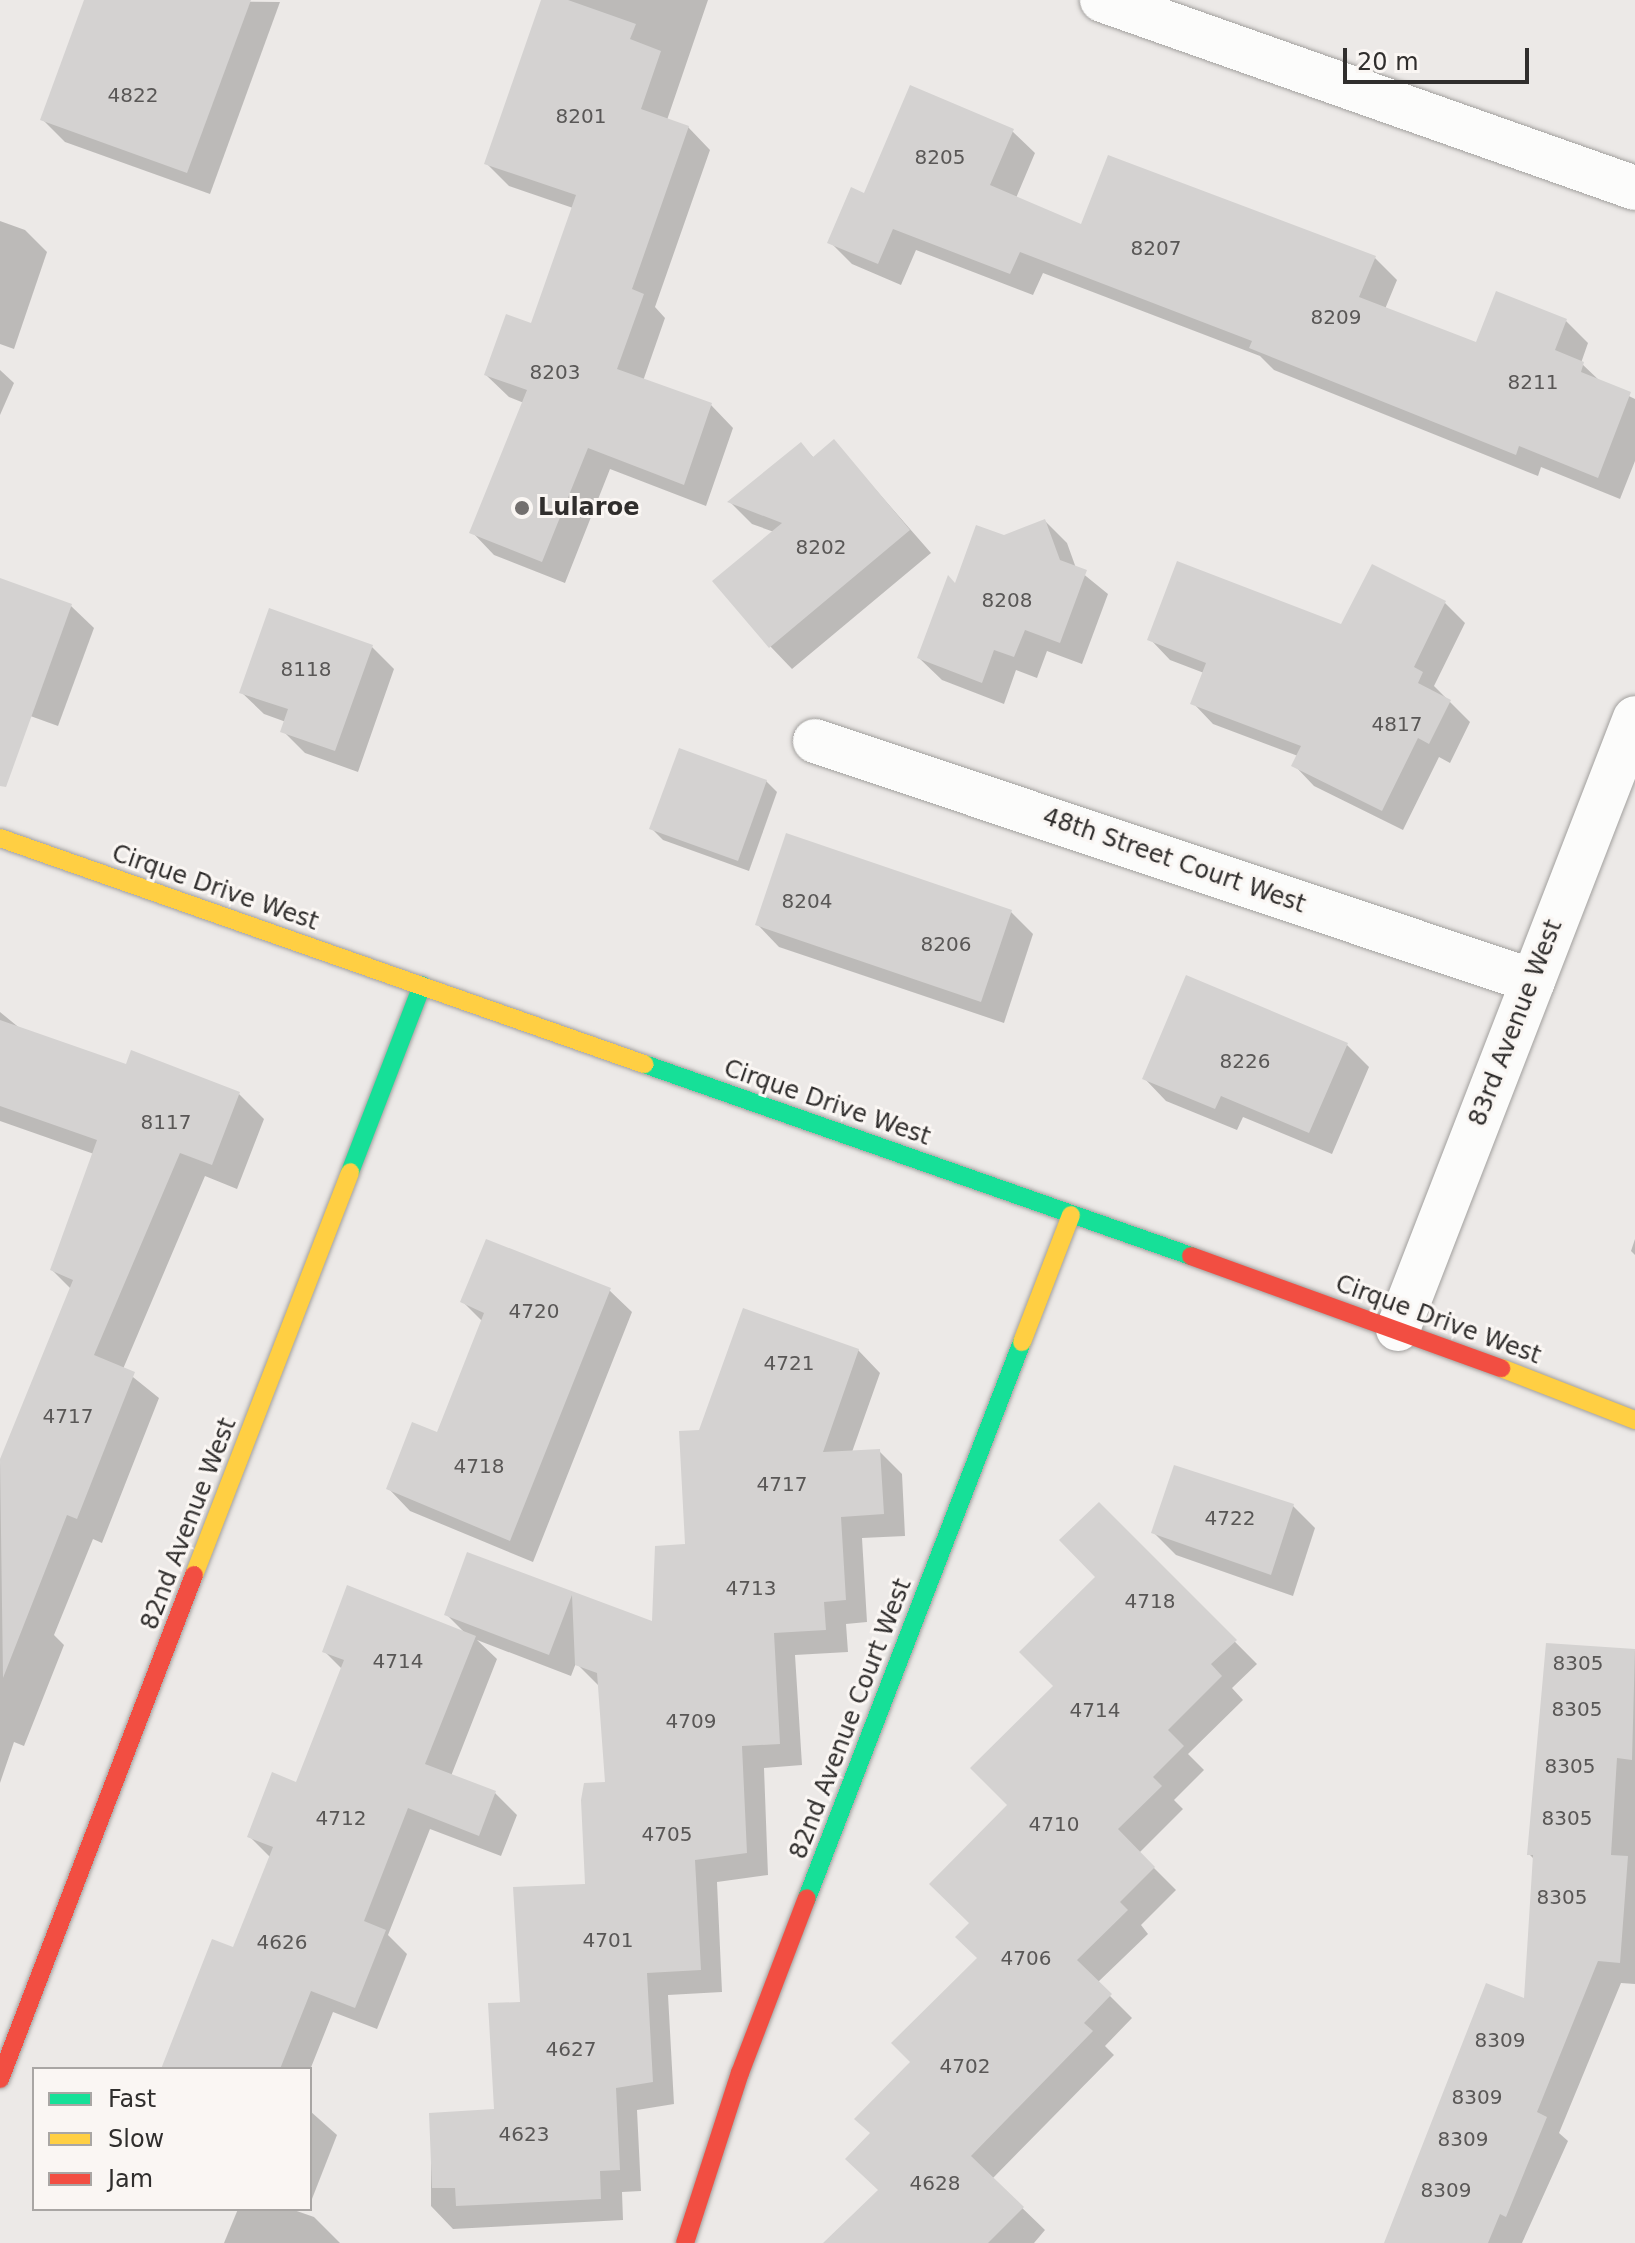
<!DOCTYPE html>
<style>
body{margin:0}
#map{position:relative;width:1635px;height:2243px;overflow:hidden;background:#ece9e7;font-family:"DejaVu Sans",sans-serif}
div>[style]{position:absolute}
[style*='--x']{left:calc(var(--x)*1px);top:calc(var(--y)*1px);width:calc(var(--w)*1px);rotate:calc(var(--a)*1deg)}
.shadow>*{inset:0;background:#0003}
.building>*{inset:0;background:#d4d2d1}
.roads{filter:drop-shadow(0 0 2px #a2a09e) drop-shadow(0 0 2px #a2a09e)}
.street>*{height:44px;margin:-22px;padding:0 22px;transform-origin:22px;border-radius:22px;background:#fcfcfb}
.fast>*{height:18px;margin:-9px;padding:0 9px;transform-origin:9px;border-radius:9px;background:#16e098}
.slow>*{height:18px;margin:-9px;padding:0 9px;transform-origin:9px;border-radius:9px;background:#ffcf43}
.jam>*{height:18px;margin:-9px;padding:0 9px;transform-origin:9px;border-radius:9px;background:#f24e42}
.dots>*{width:22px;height:22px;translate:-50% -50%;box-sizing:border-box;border:4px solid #faf6f3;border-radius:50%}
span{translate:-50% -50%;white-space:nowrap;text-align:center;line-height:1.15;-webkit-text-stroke:6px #faf6f3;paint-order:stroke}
.number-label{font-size:20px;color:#595756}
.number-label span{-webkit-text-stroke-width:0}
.poi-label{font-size:24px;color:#302e2d;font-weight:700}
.left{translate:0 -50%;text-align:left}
.street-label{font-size:24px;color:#302e2d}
.legend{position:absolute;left:32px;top:2067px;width:280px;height:144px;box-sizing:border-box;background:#faf6f3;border:2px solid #a9a6a4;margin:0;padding:10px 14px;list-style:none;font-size:24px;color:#302e2d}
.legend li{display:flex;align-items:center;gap:16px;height:40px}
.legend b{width:40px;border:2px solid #a9a6a4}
.scale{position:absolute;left:1343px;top:48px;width:186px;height:36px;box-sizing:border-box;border:4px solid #302e2d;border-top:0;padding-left:10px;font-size:24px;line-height:28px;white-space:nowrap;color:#302e2d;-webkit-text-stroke:6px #faf6f3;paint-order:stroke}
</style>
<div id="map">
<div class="shadow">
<i style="clip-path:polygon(93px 0,280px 2px,210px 194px,65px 142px,43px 120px)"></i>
<i style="clip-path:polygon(543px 0,708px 0,667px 120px,688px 127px,710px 150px,655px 307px,665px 318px,643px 381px,711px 405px,733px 428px,706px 506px,610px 469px,565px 583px,494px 555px,472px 532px,524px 403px,509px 397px,486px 375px,532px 326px,573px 208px,509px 186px,486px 163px)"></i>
<i style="clip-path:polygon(1012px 131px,1035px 153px,1016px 198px,1083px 227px,1375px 258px,1397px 280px,1385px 309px,1477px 344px,1566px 321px,1588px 343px,1581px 363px,1602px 383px,1635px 399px,1635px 461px,1620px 499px,1541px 467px,1538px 476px,1274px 370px,1260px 356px,1043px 273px,1033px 295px,916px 250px,901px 285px,852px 264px,830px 242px,865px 195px)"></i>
<i style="clip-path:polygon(0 221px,25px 230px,47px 252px,14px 349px,0 344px)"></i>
<i style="clip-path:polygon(0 370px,14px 383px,0 415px)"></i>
<i style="clip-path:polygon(834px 442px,931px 553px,792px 669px,770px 646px,774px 532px,752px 524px,730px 502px,801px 445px,814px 458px)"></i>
<i style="clip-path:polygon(1045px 521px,1067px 543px,1076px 568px,1108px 594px,1082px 664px,1047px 651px,1037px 678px,1016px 670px,1004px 704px,942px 680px,919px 658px,956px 586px,1004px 538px)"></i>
<i style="clip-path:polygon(0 581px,71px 606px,94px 628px,58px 726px,0 705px)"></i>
<i style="clip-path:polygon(1445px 603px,1465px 623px,1434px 686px,1470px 722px,1450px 763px,1439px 757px,1403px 830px,1314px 786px,1294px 765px,1298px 756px,1213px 724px,1193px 703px,1204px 673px,1170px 660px,1150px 639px,1342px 627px)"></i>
<i style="clip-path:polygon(372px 647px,394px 669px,358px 772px,305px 753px,283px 731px,286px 722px,264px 714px,241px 692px)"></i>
<i style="clip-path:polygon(766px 781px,777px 792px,749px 871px,663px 840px,652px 829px)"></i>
<i style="clip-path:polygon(1011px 912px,1033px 934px,1004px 1023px,779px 947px,757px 924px)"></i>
<i style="clip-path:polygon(0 1012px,22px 1030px,127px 1067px,239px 1094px,264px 1119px,237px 1189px,205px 1176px,123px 1369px,159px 1398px,102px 1543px,93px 1539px,54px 1635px,64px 1645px,24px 1746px,14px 1742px,0 1783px,0 1465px,71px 1289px,52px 1270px,94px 1154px,0 1121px)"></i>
<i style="clip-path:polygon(1347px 1045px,1369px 1067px,1332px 1154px,1243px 1117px,1237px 1130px,1166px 1101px,1144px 1078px)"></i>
<i style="clip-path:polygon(1635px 1239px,1635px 1255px,1631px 1251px)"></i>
<i style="clip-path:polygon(609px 1290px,632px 1312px,533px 1562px,410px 1511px,388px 1488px,438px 1435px,483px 1322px,463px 1302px)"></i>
<i style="clip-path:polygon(858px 1350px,880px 1373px,852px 1452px,879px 1451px,902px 1474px,905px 1536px,862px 1538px,867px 1622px,846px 1624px,848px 1652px,795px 1655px,802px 1765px,764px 1768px,768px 1875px,717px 1882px,722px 1992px,668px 1995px,674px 2104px,637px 2110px,641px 2191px,622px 2192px,623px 2220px,453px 2229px,431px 2206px,431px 2114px,496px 2111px,522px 2004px,587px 1885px,607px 1784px,600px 1687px,576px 1663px,571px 1676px,477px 1640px,497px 1659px,451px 1776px,495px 1793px,517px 1815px,501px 1856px,430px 1829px,388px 1935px,407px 1954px,377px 2029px,333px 2012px,310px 2070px,170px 2069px,234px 1950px,271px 1858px,249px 1836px,298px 1784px,342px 1669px,324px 1651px,466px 1634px,446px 1614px,468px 1555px,654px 1623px,687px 1546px,701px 1432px)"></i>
<i style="clip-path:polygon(1099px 1505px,1257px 1664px,1232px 1688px,1243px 1700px,1188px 1754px,1204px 1770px,1174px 1800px,1183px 1809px,1139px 1853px,1176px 1890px,1141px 1925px,1148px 1934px,1097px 1983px,1132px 2018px,1105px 2046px,1114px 2055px,992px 2179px,1045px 2230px,1034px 2243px,826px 2243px,880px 2191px,872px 2134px,980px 1958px,971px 1923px,1010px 1805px,1098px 1577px)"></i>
<i style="clip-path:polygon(1293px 1506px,1315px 1528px,1293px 1596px,1176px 1555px,1154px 1533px)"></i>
<i style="clip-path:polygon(1548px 1645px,1635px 1651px,1635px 1984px,1621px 1983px,1559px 2133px,1568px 2141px,1522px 2243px,1385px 2243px,1526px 2001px,1535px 1860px,1529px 1854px)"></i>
<i style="clip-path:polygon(310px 2111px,337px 2135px,310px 2204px)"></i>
<i style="clip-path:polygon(238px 2209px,291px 2209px,314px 2217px,340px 2243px,224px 2243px)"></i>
</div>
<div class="building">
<i style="clip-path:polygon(84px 0,251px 0,187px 173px,40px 120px)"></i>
<i style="clip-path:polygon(541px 0,568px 0,636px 24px,630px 39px,661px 51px,641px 109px,689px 126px,632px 289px,644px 294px,617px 369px,712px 403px,684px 485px,588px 448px,542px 562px,469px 533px,527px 390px,484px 375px,506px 314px,531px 323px,576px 195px,484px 164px)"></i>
<i style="clip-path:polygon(910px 85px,1014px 129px,990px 185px,1081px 224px,1108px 155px,1376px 256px,1359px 297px,1476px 342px,1496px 291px,1567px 319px,1555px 350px,1584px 362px,1581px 372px,1631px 392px,1598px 478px,1519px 446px,1516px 455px,1249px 348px,1252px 341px,1020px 252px,1010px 274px,893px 229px,878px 264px,827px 243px,851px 187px,864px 193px)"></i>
<i style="clip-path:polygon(834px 439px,910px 530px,769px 648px,712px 581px,782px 523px,727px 502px,801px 442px,813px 457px)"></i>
<i style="clip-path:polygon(1045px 519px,1060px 560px,1087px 570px,1060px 643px,1025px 630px,1014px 657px,994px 650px,982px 683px,917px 658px,948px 575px,955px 583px,976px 525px,1004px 535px)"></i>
<i style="clip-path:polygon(1177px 561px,1341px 624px,1372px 564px,1446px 601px,1414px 667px,1423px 672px,1418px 683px,1451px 700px,1429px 744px,1418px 738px,1382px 811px,1291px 766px,1301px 746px,1190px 704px,1206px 663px,1147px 640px)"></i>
<i style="clip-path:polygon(0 578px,72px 604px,6px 787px,0 786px)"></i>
<i style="clip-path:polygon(269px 608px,373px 645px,335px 751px,280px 732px,288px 709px,239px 693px)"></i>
<i style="clip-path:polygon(679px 748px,767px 780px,738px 861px,649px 829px)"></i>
<i style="clip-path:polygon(786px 833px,1012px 910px,981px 1002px,755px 925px)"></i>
<i style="clip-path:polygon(1186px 975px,1348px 1043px,1309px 1133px,1221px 1096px,1215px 1109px,1142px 1079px)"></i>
<i style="clip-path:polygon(0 1020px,126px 1064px,131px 1050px,240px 1092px,212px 1165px,180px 1153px,94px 1355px,135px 1372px,77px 1519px,67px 1515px,3px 1678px,0 1459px,73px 1280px,50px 1270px,97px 1140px,0 1106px)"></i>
<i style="clip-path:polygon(486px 1239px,611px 1288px,510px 1541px,386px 1489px,412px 1422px,437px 1432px,484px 1313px,460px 1302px)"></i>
<i style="clip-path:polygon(743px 1308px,859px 1349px,823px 1452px,880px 1449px,884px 1514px,841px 1517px,846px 1600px,824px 1602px,826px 1630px,774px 1633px,780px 1744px,742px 1746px,747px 1853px,695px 1860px,701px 1970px,647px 1973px,653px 2082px,616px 2088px,620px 2170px,600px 2171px,601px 2199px,456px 2206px,455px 2188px,432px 2188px,429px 2113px,494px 2109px,488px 2003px,520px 2002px,513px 1887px,585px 1884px,581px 1800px,584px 1783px,605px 1782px,597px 1673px,575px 1665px,572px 1595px,549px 1655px,444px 1615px,467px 1552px,652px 1621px,655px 1546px,685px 1544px,679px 1431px,699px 1430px)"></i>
<i style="clip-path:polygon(1174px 1465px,1294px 1504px,1271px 1575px,1151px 1533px)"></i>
<i style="clip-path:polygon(1099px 1502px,1237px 1640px,1211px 1664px,1222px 1676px,1168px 1730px,1184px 1746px,1153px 1777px,1162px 1786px,1118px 1829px,1155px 1867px,1120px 1902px,1128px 1910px,1077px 1960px,1112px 1994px,1084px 2023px,1093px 2031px,971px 2156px,1024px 2207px,988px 2243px,823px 2243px,878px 2190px,845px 2159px,870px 2133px,854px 2119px,910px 2062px,891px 2043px,977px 1958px,955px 1937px,969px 1923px,929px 1884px,1007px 1805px,970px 1768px,1053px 1686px,1019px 1652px,1095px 1577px,1059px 1540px)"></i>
<i style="clip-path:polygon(347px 1585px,476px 1636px,425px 1764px,496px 1791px,479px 1836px,408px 1808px,364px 1921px,386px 1930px,355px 2008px,311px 1991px,280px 2069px,161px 2069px,212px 1939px,233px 1947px,273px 1847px,247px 1837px,272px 1772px,296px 1782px,344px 1660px,322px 1652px)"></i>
<i style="clip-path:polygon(1546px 1643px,1635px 1649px,1632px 1760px,1617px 1758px,1611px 1855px,1628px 1856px,1620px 1963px,1598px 1961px,1537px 2112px,1547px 2117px,1506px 2217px,1500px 2214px,1488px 2243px,1384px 2243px,1486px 1983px,1524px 1998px,1533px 1855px,1527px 1855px)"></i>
</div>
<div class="roads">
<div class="street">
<i style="--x:1102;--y:0;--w:565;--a:19.43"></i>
<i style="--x:815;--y:741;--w:757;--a:18.48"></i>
<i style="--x:1398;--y:1329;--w:655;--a:-68.8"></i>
</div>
<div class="fast">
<i style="--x:644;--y:1064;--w:580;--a:19.34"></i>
<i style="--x:350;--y:1172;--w:200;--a:-68.9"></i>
<i style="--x:807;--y:1898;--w:596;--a:-68.86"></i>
</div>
<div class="slow">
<i style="--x:0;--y:838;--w:683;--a:19.34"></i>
<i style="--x:1022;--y:1342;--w:136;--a:-68.9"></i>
<i style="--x:1501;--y:1368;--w:144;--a:21.2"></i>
<i style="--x:194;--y:1575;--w:432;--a:-68.8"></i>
</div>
<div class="jam">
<i style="--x:1191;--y:1256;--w:330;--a:19.9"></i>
<i style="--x:0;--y:2079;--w:540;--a:-68.95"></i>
<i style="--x:685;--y:2243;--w:179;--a:-72.1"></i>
<i style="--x:740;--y:2073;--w:187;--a:-69.1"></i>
</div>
</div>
<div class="dots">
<i style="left:522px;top:508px;background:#726f6e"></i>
</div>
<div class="number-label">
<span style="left:133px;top:95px">4822</span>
<span style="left:581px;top:116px">8201</span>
<span style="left:940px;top:157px">8205</span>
<span style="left:1156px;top:248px">8207</span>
<span style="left:1336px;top:317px">8209</span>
<span style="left:555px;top:372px">8203</span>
<span style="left:1533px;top:382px">8211</span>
<span style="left:821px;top:547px">8202</span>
<span style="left:1007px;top:600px">8208</span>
<span style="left:306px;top:669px">8118</span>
<span style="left:1397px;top:724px">4817</span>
<span style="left:807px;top:901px">8204</span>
<span style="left:946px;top:944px">8206</span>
<span style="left:1245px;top:1061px">8226</span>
<span style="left:166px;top:1122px">8117</span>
<span style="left:534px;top:1311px">4720</span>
<span style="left:789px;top:1363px">4721</span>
<span style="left:68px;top:1416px">4717</span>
<span style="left:479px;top:1466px">4718</span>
<span style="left:782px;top:1484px">4717</span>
<span style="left:1230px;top:1518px">4722</span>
<span style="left:751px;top:1588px">4713</span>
<span style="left:1150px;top:1601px">4718</span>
<span style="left:398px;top:1661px">4714</span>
<span style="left:1578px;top:1663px">8305</span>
<span style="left:1577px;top:1709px">8305</span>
<span style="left:1095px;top:1710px">4714</span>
<span style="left:691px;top:1721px">4709</span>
<span style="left:1570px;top:1766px">8305</span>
<span style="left:341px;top:1818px">4712</span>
<span style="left:1567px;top:1818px">8305</span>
<span style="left:1054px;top:1824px">4710</span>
<span style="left:667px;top:1834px">4705</span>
<span style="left:1562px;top:1897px">8305</span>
<span style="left:608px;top:1940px">4701</span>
<span style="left:282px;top:1942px">4626</span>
<span style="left:1026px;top:1958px">4706</span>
<span style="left:1500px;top:2040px">8309</span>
<span style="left:571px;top:2049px">4627</span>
<span style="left:965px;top:2066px">4702</span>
<span style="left:1477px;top:2097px">8309</span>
<span style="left:524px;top:2134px">4623</span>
<span style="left:1463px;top:2139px">8309</span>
<span style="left:935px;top:2183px">4628</span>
<span style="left:1446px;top:2190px">8309</span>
</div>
<div class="poi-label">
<span class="left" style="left:538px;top:508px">Lularoe</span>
</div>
<div class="street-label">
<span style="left:1174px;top:861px;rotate:19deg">48th Street Court West</span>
<span style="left:215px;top:888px;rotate:19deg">Cirque Drive West</span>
<span style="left:1516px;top:1023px;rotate:-69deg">83rd Avenue West</span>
<span style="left:827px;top:1103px;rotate:19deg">Cirque Drive West</span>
<span style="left:1438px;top:1320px;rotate:20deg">Cirque Drive West</span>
<span style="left:189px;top:1524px;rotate:-69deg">82nd Avenue West</span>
<span style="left:851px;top:1719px;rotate:-69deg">82nd Avenue Court West</span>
</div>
<ul class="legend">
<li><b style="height:10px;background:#16e098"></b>Fast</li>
<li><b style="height:10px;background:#ffcf43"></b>Slow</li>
<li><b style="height:10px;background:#f24e42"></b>Jam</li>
</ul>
<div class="scale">20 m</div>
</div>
